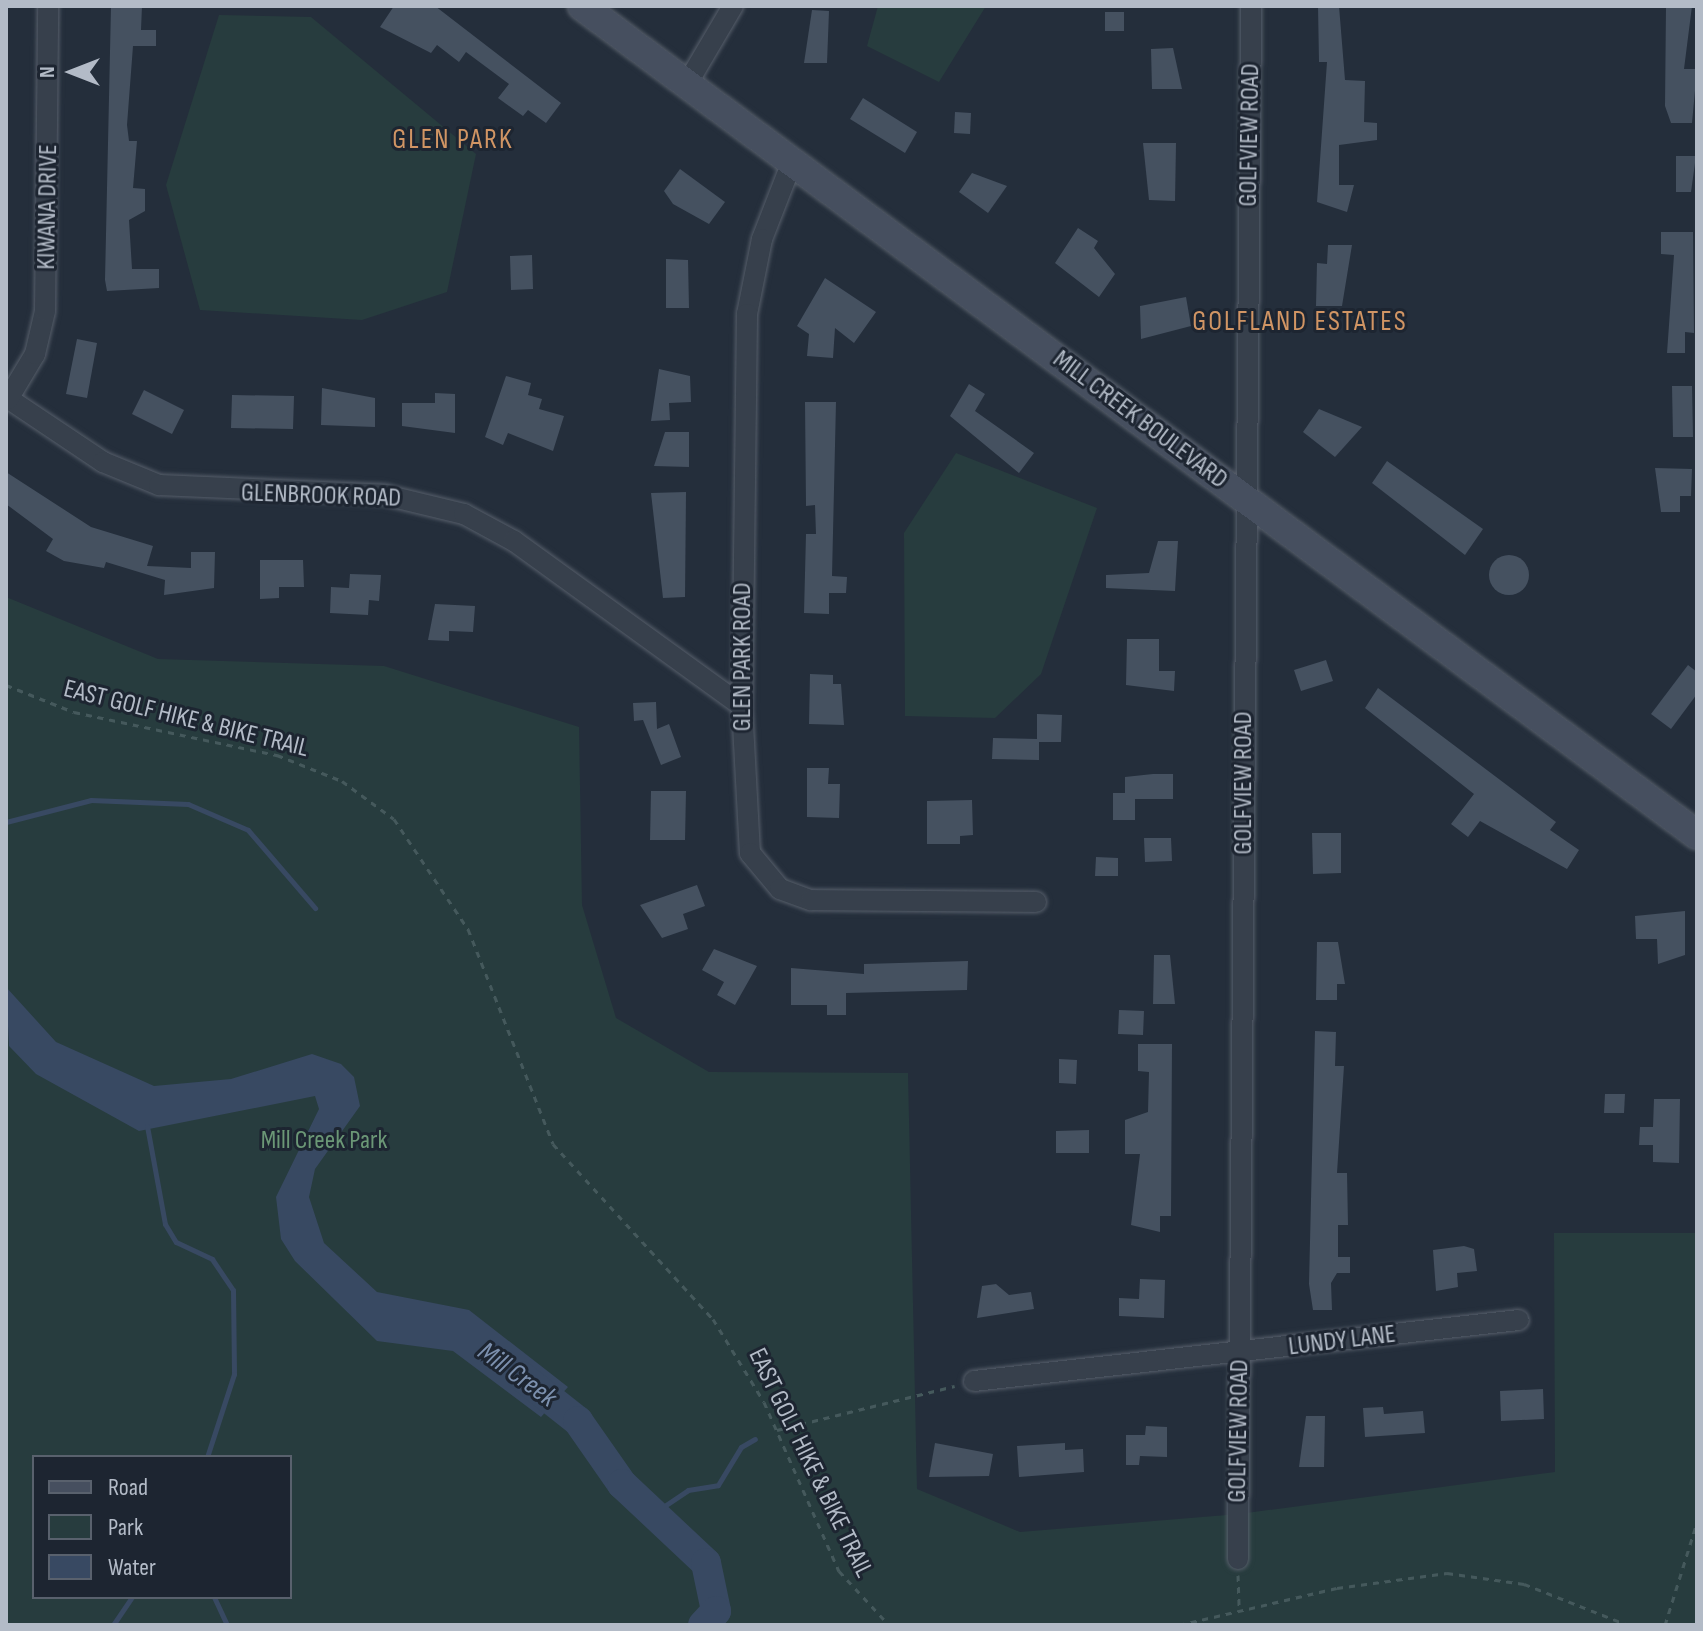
<!DOCTYPE html>
<style>
body{margin:0}
#map{position:relative;width:1703px;height:1631px;overflow:hidden;background:#242e3b;font-family:"Sofia Sans Condensed",sans-serif}
div>[style]{position:absolute}
[style*='--x']{left:calc(var(--x)*1px);top:calc(var(--y)*1px);width:calc(var(--w)*1px);rotate:calc(var(--a)*1deg)}
.green>*{inset:0;background:#273c3e}
.water>*{inset:0;background:#384962}
.stream>*{height:5px;margin:-2.5px;padding:0 2.5px;transform-origin:2.5px;border-radius:2.5px;background:#384962}
.river>*{height:30px;margin:-15px;padding:0 15px;transform-origin:15px;border-radius:15px;background:#384962}
.building>*{inset:0;background:#455160}
.round{border-radius:50%}
.path>*{height:3px;margin-top:-1.5px;transform-origin:0;background:repeating-linear-gradient(90deg,#45595c 0 6px,transparent 0 12px)}
.roads{filter:drop-shadow(0 0 2px #565e6a) drop-shadow(0 0 2px #565e6a)}
.street>*{height:20px;margin:-10px;padding:0 10px;transform-origin:10px;border-radius:10px;background:#37404c}
.secondary>*{height:28px;margin:-14px;padding:0 14px;transform-origin:14px;border-radius:14px;background:#464f5f}
span{translate:-50% -50%;white-space:nowrap;text-align:center;line-height:1.15;-webkit-text-stroke:6px #1d2531;paint-order:stroke}
.street-label{font-size:26px;color:#b3bbc7}
.park-label{font-size:26px;color:#6b9776}
.neighbourhood-label{font-size:28px;color:#d19564;letter-spacing:2px}
.water-label{font-size:28px;color:#7c90ae;font-style:italic}
.frame{position:absolute;inset:0;border:8px solid #b3bbc7;pointer-events:none}
.legend{position:absolute;left:32px;top:1455px;width:260px;height:144px;box-sizing:border-box;background:#1d2531;border:2px solid #59616d;margin:0;padding:10px 14px;list-style:none;font-size:24px;color:#b3bbc7}
.legend li{display:flex;align-items:center;gap:16px;height:40px}
.legend b{width:40px;border:2px solid #59616d}
.north{position:absolute;left:32px;top:32px;width:80px;height:80px;-webkit-text-stroke:6px #1d2531;paint-order:stroke;rotate:270deg;font-size:22px;font-weight:700;line-height:32px;text-align:center;color:#b3bbc7}
.north::after{content:'';display:block;margin:auto;width:28px;height:36px;background:#b3bbc7;clip-path:polygon(50% 0,100% 100%,50% 72%,0 100%)}
</style>
<div id="map">
<div class="green">
<i style="clip-path:polygon(878px 6px,986px 6px,939px 82px,867px 46px)"></i>
<i style="clip-path:polygon(219px 15px,311px 17px,476px 154px,447px 292px,362px 320px,200px 310px,166px 185px)"></i>
<i style="clip-path:polygon(956px 453px,1097px 508px,1041px 674px,995px 718px,905px 716px,904px 533px)"></i>
<i style="clip-path:polygon(evenodd,6px 597px,158px 659px,384px 666px,579px 727px,582px 905px,616px 1018px,709px 1072px,908px 1073px,917px 1489px,1020px 1532px,1239px 1514px,1555px 1472px,1554px 1233px,1697px 1233px,1697px 1625px,6px 1625px,6px 597px,34px 1457px,290px 1457px,290px 1597px,34px 1597px,34px 1457px)"></i>
</div>
<div class="water">
<i style="clip-path:polygon(6px 987px,56px 1042px,154px 1086px,231px 1079px,312px 1054px,341px 1064px,354px 1077px,360px 1106px,315px 1169px,309px 1197px,324px 1243px,377px 1292px,469px 1310px,568px 1387px,541px 1417px,453px 1351px,377px 1341px,295px 1261px,281px 1239px,276px 1197px,319px 1109px,315px 1096px,139px 1131px,36px 1074px,9px 1046px)"></i>
</div>
<div class="stream">
<i style="--x:6;--y:822;--w:88;--a:-14.5"></i>
<i style="--x:91;--y:800;--w:97;--a:2.4"></i>
<i style="--x:188;--y:804;--w:65;--a:23.4"></i>
<i style="--x:248;--y:830;--w:103;--a:49.3"></i>
<i style="--x:147;--y:1126;--w:100;--a:79.6"></i>
<i style="--x:165;--y:1224;--w:21;--a:59"></i>
<i style="--x:176;--y:1242;--w:40;--a:25"></i>
<i style="--x:212;--y:1259;--w:37;--a:56"></i>
<i style="--x:233;--y:1290;--w:84;--a:89.3"></i>
<i style="--x:234;--y:1374;--w:87;--a:108"></i>
<i style="--x:657;--y:1511;--w:37;--a:-34"></i>
<i style="--x:688;--y:1490;--w:30;--a:-9"></i>
<i style="--x:718;--y:1485;--w:44;--a:-58.8"></i>
<i style="--x:741;--y:1447;--w:16;--a:-30"></i>
<i style="--x:214;--y:1597;--w:31;--a:65"></i>
<i style="--x:113;--y:1625;--w:34;--a:-56"></i>
</div>
<div class="river">
<i style="--x:521;--y:1376;--w:73;--a:38.3"></i>
<i style="--x:578;--y:1421;--w:77;--a:55.1"></i>
<i style="--x:622;--y:1484;--w:115;--a:43.2"></i>
<i style="--x:706;--y:1563;--w:49;--a:78.2"></i>
<i style="--x:716;--y:1611;--w:19;--a:133"></i>
</div>
<div class="building">
<i style="clip-path:polygon(111px 6px,142px 6px,141px 30px,156px 30px,156px 46px,133px 46px,127px 125px,129px 141px,137px 141px,133px 188px,145px 189px,145px 211px,129px 220px,132px 269px,159px 269px,159px 288px,107px 291px,105px 280px)"></i>
<i style="clip-path:polygon(394px 6px,435px 6px,561px 103px,546px 123px,528px 110px,523px 116px,498px 98px,509px 84px,466px 52px,459px 62px,437px 45px,431px 53px,380px 27px)"></i>
<i style="clip-path:polygon(1318px 6px,1339px 6px,1345px 80px,1365px 81px,1364px 122px,1377px 123px,1377px 140px,1339px 145px,1339px 185px,1354px 185px,1347px 212px,1317px 202px,1327px 62px,1319px 62px)"></i>
<i style="clip-path:polygon(1666px 6px,1692px 6px,1684px 69px,1697px 69px,1692px 123px,1671px 123px,1665px 106px)"></i>
<i style="clip-path:polygon(812px 10px,829px 11px,827px 63px,804px 63px)"></i>
<i style="clip-path:polygon(1105px 12px,1124px 12px,1124px 31px,1105px 31px)"></i>
<i style="clip-path:polygon(1173px 48px,1182px 89px,1152px 89px,1151px 49px)"></i>
<i style="clip-path:polygon(863px 98px,917px 132px,905px 153px,850px 119px)"></i>
<i style="clip-path:polygon(955px 112px,971px 113px,970px 134px,954px 133px)"></i>
<i style="clip-path:polygon(1143px 143px,1176px 143px,1175px 201px,1149px 200px)"></i>
<i style="clip-path:polygon(1676px 156px,1696px 156px,1691px 192px,1676px 192px)"></i>
<i style="clip-path:polygon(680px 169px,725px 202px,709px 224px,673px 204px,664px 191px)"></i>
<i style="clip-path:polygon(972px 173px,1007px 186px,988px 213px,959px 192px)"></i>
<i style="clip-path:polygon(1078px 228px,1098px 241px,1094px 248px,1115px 274px,1099px 297px,1055px 263px)"></i>
<i style="clip-path:polygon(1661px 232px,1693px 232px,1694px 333px,1685px 332px,1685px 353px,1667px 353px,1674px 255px,1661px 254px)"></i>
<i style="clip-path:polygon(1328px 245px,1352px 245px,1342px 306px,1316px 306px,1317px 263px,1327px 264px)"></i>
<i style="clip-path:polygon(532px 255px,533px 289px,511px 290px,510px 256px)"></i>
<i style="clip-path:polygon(666px 259px,688px 260px,689px 308px,666px 308px)"></i>
<i style="clip-path:polygon(825px 278px,876px 312px,854px 343px,835px 328px,833px 358px,807px 356px,809px 334px,797px 326px)"></i>
<i style="clip-path:polygon(1186px 297px,1191px 326px,1141px 339px,1140px 306px)"></i>
<i style="clip-path:polygon(77px 339px,97px 343px,87px 398px,66px 394px)"></i>
<i style="clip-path:polygon(659px 369px,690px 376px,691px 402px,669px 403px,670px 420px,651px 421px)"></i>
<i style="clip-path:polygon(506px 376px,531px 383px,528px 395px,542px 399px,539px 409px,564px 416px,553px 451px,508px 433px,503px 445px,485px 437px)"></i>
<i style="clip-path:polygon(969px 384px,985px 394px,975px 411px,1034px 453px,1019px 473px,950px 416px)"></i>
<i style="clip-path:polygon(1672px 386px,1692px 386px,1693px 437px,1673px 437px)"></i>
<i style="clip-path:polygon(322px 388px,375px 398px,375px 427px,321px 425px)"></i>
<i style="clip-path:polygon(144px 390px,184px 410px,172px 434px,132px 414px)"></i>
<i style="clip-path:polygon(435px 393px,455px 394px,455px 433px,402px 426px,402px 403px,435px 403px)"></i>
<i style="clip-path:polygon(232px 395px,294px 396px,293px 429px,231px 428px)"></i>
<i style="clip-path:polygon(805px 402px,836px 402px,832px 576px,847px 577px,846px 593px,829px 593px,829px 614px,804px 613px,806px 534px,816px 534px,815px 505px,806px 506px)"></i>
<i style="clip-path:polygon(1319px 409px,1362px 427px,1335px 457px,1303px 432px)"></i>
<i style="clip-path:polygon(665px 432px,689px 432px,689px 467px,654px 466px)"></i>
<i style="clip-path:polygon(1387px 461px,1483px 529px,1465px 555px,1372px 483px)"></i>
<i style="clip-path:polygon(1655px 468px,1692px 469px,1691px 496px,1680px 496px,1680px 512px,1661px 512px)"></i>
<i style="clip-path:polygon(6px 472px,91px 527px,153px 546px,147px 566px,191px 568px,191px 552px,215px 552px,214px 588px,164px 595px,165px 580px,106px 562px,104px 568px,64px 561px,46px 551px,53px 539px,6px 504px)"></i>
<i style="clip-path:polygon(686px 492px,685px 597px,663px 598px,651px 493px)"></i>
<i style="clip-path:polygon(1158px 541px,1178px 541px,1175px 591px,1106px 588px,1106px 575px,1149px 573px)"></i>
<i class="round" style="left:1489px;top:555px;width:40px;height:40px"></i>
<i style="clip-path:polygon(260px 560px,303px 560px,304px 587px,279px 587px,279px 598px,260px 599px)"></i>
<i style="clip-path:polygon(350px 574px,381px 575px,379px 601px,369px 600px,368px 615px,330px 613px,331px 587px,349px 588px)"></i>
<i style="clip-path:polygon(435px 604px,475px 606px,473px 632px,449px 631px,449px 641px,428px 640px)"></i>
<i style="clip-path:polygon(1127px 639px,1159px 639px,1159px 671px,1175px 671px,1174px 691px,1126px 685px)"></i>
<i style="clip-path:polygon(1326px 660px,1333px 681px,1301px 691px,1294px 670px)"></i>
<i style="clip-path:polygon(1688px 665px,1697px 672px,1697px 694px,1671px 729px,1651px 714px)"></i>
<i style="clip-path:polygon(810px 674px,833px 675px,833px 684px,841px 684px,844px 725px,809px 724px)"></i>
<i style="clip-path:polygon(1378px 688px,1556px 822px,1550px 830px,1579px 850px,1567px 869px,1480px 821px,1468px 837px,1451px 824px,1474px 794px,1365px 708px)"></i>
<i style="clip-path:polygon(656px 702px,657px 729px,669px 724px,681px 757px,661px 765px,643px 720px,634px 721px,633px 703px)"></i>
<i style="clip-path:polygon(1037px 714px,1062px 715px,1061px 742px,1039px 742px,1039px 760px,992px 759px,993px 738px,1037px 739px)"></i>
<i style="clip-path:polygon(807px 768px,829px 768px,828px 784px,840px 784px,839px 818px,807px 817px)"></i>
<i style="clip-path:polygon(1153px 774px,1173px 774px,1173px 799px,1135px 799px,1135px 820px,1113px 820px,1113px 793px,1125px 793px,1125px 777px)"></i>
<i style="clip-path:polygon(651px 791px,686px 791px,685px 840px,650px 840px)"></i>
<i style="clip-path:polygon(972px 800px,973px 835px,960px 836px,960px 844px,927px 844px,927px 801px)"></i>
<i style="clip-path:polygon(1312px 833px,1341px 833px,1341px 873px,1313px 874px)"></i>
<i style="clip-path:polygon(1144px 838px,1171px 838px,1172px 861px,1145px 862px)"></i>
<i style="clip-path:polygon(1096px 857px,1118px 858px,1118px 876px,1095px 876px)"></i>
<i style="clip-path:polygon(697px 885px,705px 906px,683px 914px,688px 929px,662px 938px,640px 905px)"></i>
<i style="clip-path:polygon(1685px 911px,1685px 955px,1658px 964px,1657px 939px,1636px 939px,1635px 916px)"></i>
<i style="clip-path:polygon(1317px 942px,1338px 942px,1345px 984px,1337px 984px,1337px 1000px,1316px 1000px)"></i>
<i style="clip-path:polygon(714px 949px,757px 966px,735px 1005px,717px 995px,724px 982px,702px 970px)"></i>
<i style="clip-path:polygon(1154px 955px,1170px 955px,1175px 1004px,1153px 1004px)"></i>
<i style="clip-path:polygon(968px 961px,967px 990px,846px 993px,846px 1015px,827px 1015px,827px 1005px,791px 1005px,791px 968px,864px 974px,864px 964px)"></i>
<i style="clip-path:polygon(1119px 1010px,1144px 1011px,1143px 1035px,1118px 1034px)"></i>
<i style="clip-path:polygon(1315px 1031px,1336px 1032px,1335px 1066px,1344px 1066px,1337px 1173px,1347px 1173px,1348px 1225px,1338px 1225px,1338px 1257px,1350px 1257px,1350px 1273px,1337px 1273px,1331px 1283px,1332px 1310px,1313px 1310px,1309px 1284px)"></i>
<i style="clip-path:polygon(1138px 1044px,1172px 1044px,1171px 1216px,1160px 1216px,1160px 1232px,1131px 1225px,1140px 1154px,1125px 1154px,1125px 1120px,1148px 1112px,1149px 1072px,1138px 1071px)"></i>
<i style="clip-path:polygon(1059px 1059px,1077px 1060px,1076px 1084px,1059px 1083px)"></i>
<i style="clip-path:polygon(1605px 1094px,1625px 1094px,1624px 1113px,1604px 1113px)"></i>
<i style="clip-path:polygon(1654px 1099px,1680px 1099px,1679px 1163px,1653px 1162px,1653px 1145px,1639px 1145px,1640px 1127px,1653px 1127px)"></i>
<i style="clip-path:polygon(1089px 1130px,1089px 1153px,1056px 1153px,1056px 1131px)"></i>
<i style="clip-path:polygon(1464px 1246px,1474px 1249px,1477px 1271px,1457px 1273px,1458px 1287px,1436px 1291px,1433px 1250px)"></i>
<i style="clip-path:polygon(1140px 1279px,1165px 1280px,1164px 1318px,1119px 1316px,1119px 1298px,1139px 1299px)"></i>
<i style="clip-path:polygon(996px 1284px,1009px 1295px,1031px 1292px,1034px 1309px,977px 1318px,982px 1286px)"></i>
<i style="clip-path:polygon(1543px 1389px,1544px 1419px,1501px 1421px,1500px 1391px)"></i>
<i style="clip-path:polygon(1383px 1407px,1384px 1414px,1423px 1411px,1425px 1433px,1365px 1437px,1363px 1408px)"></i>
<i style="clip-path:polygon(1306px 1416px,1325px 1416px,1324px 1467px,1299px 1467px)"></i>
<i style="clip-path:polygon(1146px 1426px,1167px 1427px,1167px 1457px,1140px 1456px,1139px 1465px,1126px 1465px,1126px 1435px,1145px 1435px)"></i>
<i style="clip-path:polygon(935px 1443px,993px 1454px,989px 1476px,929px 1477px)"></i>
<i style="clip-path:polygon(1065px 1443px,1065px 1450px,1083px 1449px,1084px 1472px,1019px 1477px,1017px 1446px)"></i>
</div>
<div class="path">
<i style="--x:6;--y:685;--w:73;--a:21.7"></i>
<i style="--x:74;--y:712;--w:208;--a:12"></i>
<i style="--x:277;--y:755;--w:70;--a:21.8"></i>
<i style="--x:342;--y:781;--w:64;--a:36.2"></i>
<i style="--x:394;--y:819;--w:133;--a:56.1"></i>
<i style="--x:468;--y:929;--w:231;--a:68.4"></i>
<i style="--x:553;--y:1144;--w:237;--a:47.6"></i>
<i style="--x:713;--y:1319;--w:97;--a:58.4"></i>
<i style="--x:764;--y:1402;--w:185;--a:66.1"></i>
<i style="--x:839;--y:1571;--w:74;--a:47.2"></i>
<i style="--x:777;--y:1430;--w:183;--a:-13.9"></i>
<i style="--x:1238;--y:1575;--w:36;--a:88"></i>
<i style="--x:1179;--y:1625;--w:162;--a:-13.2"></i>
<i style="--x:1337;--y:1588;--w:111;--a:-7.8"></i>
<i style="--x:1447;--y:1573;--w:78;--a:8.1"></i>
<i style="--x:1524;--y:1584;--w:112;--a:21.5"></i>
<i style="--x:1665;--y:1625;--w:108;--a:-72.7"></i>
</div>
<div class="roads">
<div class="street">
<i style="--x:687;--y:84;--w:91;--a:-59.5"></i>
<i style="--x:792;--y:162;--w:83;--a:111.3"></i>
<i style="--x:762;--y:239;--w:76;--a:101.3"></i>
<i style="--x:747;--y:314;--w:392;--a:90.7"></i>
<i style="--x:742;--y:706;--w:147;--a:86.9"></i>
<i style="--x:750;--y:853;--w:47;--a:50.2"></i>
<i style="--x:780;--y:889;--w:33;--a:20"></i>
<i style="--x:811;--y:900;--w:225;--a:0.5"></i>
<i style="--x:6;--y:397;--w:117;--a:33.8"></i>
<i style="--x:103;--y:462;--w:61;--a:22.3"></i>
<i style="--x:159;--y:485;--w:226;--a:2.5"></i>
<i style="--x:385;--y:495;--w:81;--a:13.5"></i>
<i style="--x:464;--y:514;--w:57;--a:28.4"></i>
<i style="--x:514;--y:541;--w:281;--a:35.9"></i>
<i style="--x:8;--y:399;--w:52;--a:-59"></i>
<i style="--x:35;--y:354;--w:44;--a:-76.9"></i>
<i style="--x:45;--y:311;--w:305;--a:-89.4"></i>
<i style="--x:974;--y:1381;--w:548;--a:-6.39"></i>
<i style="--x:1238;--y:1559;--w:1553;--a:-89.52"></i>
</div>
<div class="secondary">
<i style="--x:582;--y:6;--w:1389;--a:36.63"></i>
</div>
</div>
<div class="street-label">
<span style="left:1250px;top:135px;rotate:-89deg">GOLFVIEW ROAD</span>
<span style="left:48px;top:207px;rotate:-89deg">KIWANA DRIVE</span>
<span style="left:1140px;top:420px;rotate:37deg">MILL CREEK BOULEVARD</span>
<span style="left:321px;top:496px;rotate:2deg">GLENBROOK ROAD</span>
<span style="left:743px;top:657px;rotate:-90deg">GLEN PARK ROAD</span>
<span style="left:186px;top:719px;rotate:14deg">EAST GOLF HIKE &amp; BIKE TRAIL</span>
<span style="left:1244px;top:783px;rotate:-90deg">GOLFVIEW ROAD</span>
<span style="left:1342px;top:1341px;rotate:-7deg">LUNDY LANE</span>
<span style="left:1239px;top:1431px;rotate:-89deg">GOLFVIEW ROAD</span>
<span style="left:810px;top:1463px;rotate:64deg">EAST GOLF HIKE &amp; BIKE TRAIL</span>
</div>
<div class="park-label">
<span style="left:324px;top:1141px">Mill Creek Park</span>
</div>
<div class="neighbourhood-label">
<span style="left:453px;top:140px">GLEN PARK</span>
<span style="left:1300px;top:322px">GOLFLAND ESTATES</span>
</div>
<div class="water-label">
<span style="left:517px;top:1375px;rotate:36deg">Mill Creek</span>
</div>
<div class="frame"></div>
<ul class="legend">
<li><b style="height:10px;background:#464f5f"></b>Road</li>
<li><b style="height:22px;background:#273c3e"></b>Park</li>
<li><b style="height:22px;background:#384962"></b>Water</li>
</ul>
<div class="north">N</div>
</div>
